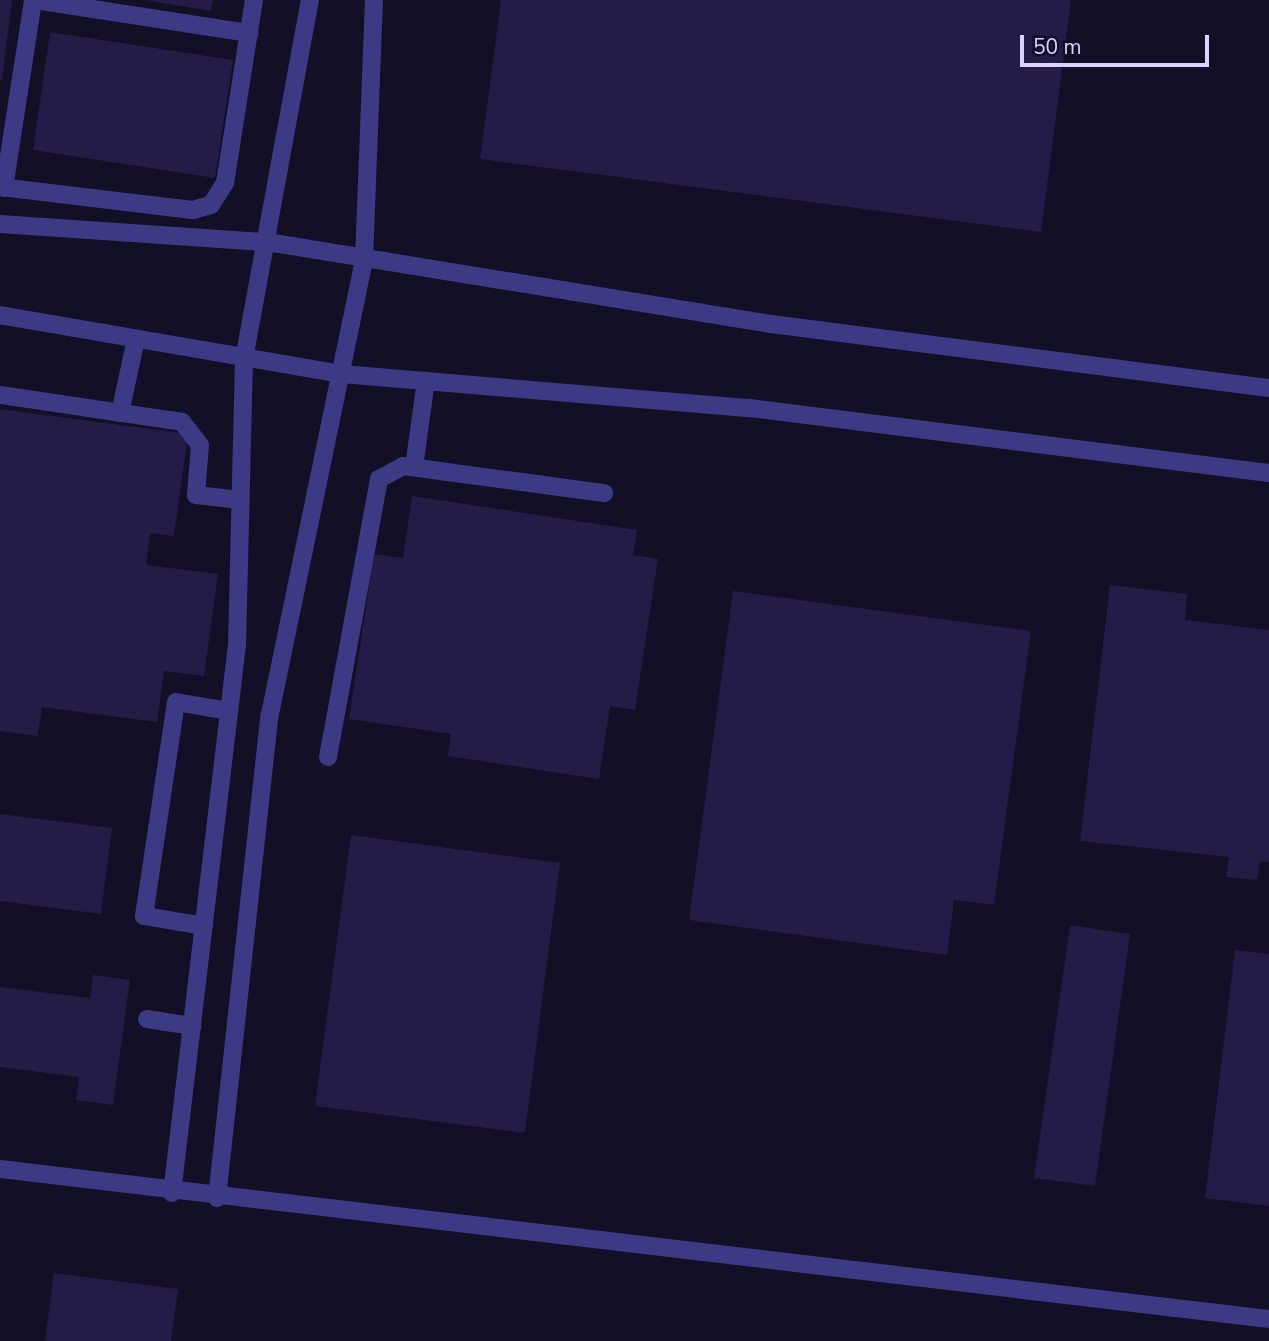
<!DOCTYPE html>
<style>
body{margin:0}
#map{position:relative;width:1269px;height:1341px;overflow:hidden;background:#130f26;font-family:"Nunito Sans",sans-serif}
div>[style]{position:absolute}
[style*='--x']{left:calc(var(--x)*1px);top:calc(var(--y)*1px);width:calc(var(--w)*1px);rotate:calc(var(--a)*1deg)}
.building>*{inset:0;background:#241b47}
.minor>*{height:18px;margin:-9px;padding:0 9px;transform-origin:9px;border-radius:9px;background:#3d3a85}
span{translate:-50% -50%;white-space:nowrap;text-align:center;line-height:1.15;-webkit-text-stroke:5px #130f26;paint-order:stroke}
.scale{position:absolute;left:1020px;top:35px;width:189px;height:32px;box-sizing:border-box;border:4px solid #d9d4ff;border-top:0;padding-left:9px;font-size:21px;line-height:24px;white-space:nowrap;color:#d9d4ff;-webkit-text-stroke:5px #130f26;paint-order:stroke}
</style>
<div id="map">
<div class="building">
<i style="clip-path:polygon(0 0,12px 0,2px 80px,0 80px)"></i>
<i style="clip-path:polygon(145px 0,213px 0,211px 11px)"></i>
<i style="clip-path:polygon(501px 0,1071px 0,1041px 232px,480px 159px)"></i>
<i style="clip-path:polygon(50px 32px,233px 60px,215px 178px,33px 150px)"></i>
<i style="clip-path:polygon(0 409px,188px 434px,174px 536px,150px 533px,146px 565px,218px 574px,204px 676px,164px 671px,157px 722px,42px 707px,38px 736px,0 731px)"></i>
<i style="clip-path:polygon(412px 496px,637px 530px,633px 555px,658px 559px,635px 710px,610px 706px,599px 779px,448px 756px,451px 734px,349px 719px,374px 554px,403px 558px)"></i>
<i style="clip-path:polygon(1110px 585px,1187px 594px,1185px 620px,1269px 630px,1269px 862px,1260px 861px,1257px 880px,1226px 877px,1229px 857px,1080px 841px)"></i>
<i style="clip-path:polygon(733px 591px,1031px 631px,994px 905px,954px 900px,947px 955px,689px 920px)"></i>
<i style="clip-path:polygon(0 814px,112px 828px,101px 914px,0 901px)"></i>
<i style="clip-path:polygon(351px 835px,560px 863px,525px 1133px,315px 1106px)"></i>
<i style="clip-path:polygon(1070px 925px,1130px 934px,1095px 1186px,1034px 1178px)"></i>
<i style="clip-path:polygon(1235px 950px,1269px 954px,1269px 1206px,1205px 1198px)"></i>
<i style="clip-path:polygon(93px 975px,130px 980px,113px 1105px,76px 1100px,79px 1077px,0 1067px,0 987px,90px 998px)"></i>
<i style="clip-path:polygon(54px 1273px,178px 1289px,171px 1341px,45px 1341px)"></i>
</div>
<div class="minor">
<i style="--x:35;--y:0;--w:217;--a:8.8"></i>
<i style="--x:0;--y:187;--w:194;--a:6.8"></i>
<i style="--x:193;--y:210;--w:19;--a:-16"></i>
<i style="--x:211;--y:205;--w:26;--a:-58"></i>
<i style="--x:225;--y:183;--w:185;--a:-81"></i>
<i style="--x:4;--y:188;--w:190;--a:-81.2"></i>
<i style="--x:0;--y:224;--w:268;--a:3.9"></i>
<i style="--x:267;--y:242;--w:511;--a:9.24"></i>
<i style="--x:771;--y:324;--w:502;--a:7.32"></i>
<i style="--x:0;--y:315;--w:347;--a:9.8"></i>
<i style="--x:342;--y:374;--w:409;--a:4.8"></i>
<i style="--x:750;--y:408;--w:523;--a:7.14"></i>
<i style="--x:0;--y:395;--w:184;--a:8.4"></i>
<i style="--x:182;--y:422;--w:29;--a:52"></i>
<i style="--x:200;--y:445;--w:50;--a:94.6"></i>
<i style="--x:196;--y:495;--w:45;--a:6.3"></i>
<i style="--x:120;--y:413;--w:76;--a:-77.8"></i>
<i style="--x:414;--y:467;--w:87;--a:-82.1"></i>
<i style="--x:328;--y:757;--w:283;--a:-79.6"></i>
<i style="--x:379;--y:479;--w:27;--a:-28"></i>
<i style="--x:403;--y:466;--w:203;--a:7.7"></i>
<i style="--x:204;--y:926;--w:61;--a:-170.5"></i>
<i style="--x:144;--y:916;--w:216;--a:-81.5"></i>
<i style="--x:176;--y:702;--w:54;--a:9.6"></i>
<i style="--x:147;--y:1019;--w:46;--a:8.8"></i>
<i style="--x:0;--y:1169;--w:1278;--a:6.74"></i>
<i style="--x:172;--y:1193;--w:552;--a:-83.24"></i>
<i style="--x:237;--y:645;--w:286;--a:-88.6"></i>
<i style="--x:244;--y:359;--w:365;--a:-79.6"></i>
<i style="--x:217;--y:1198;--w:487;--a:-83.8"></i>
<i style="--x:270;--y:714;--w:464;--a:-78.3"></i>
<i style="--x:364;--y:260;--w:260;--a:-87.8"></i>
</div>
<div class="scale">50 m</div>
</div>
